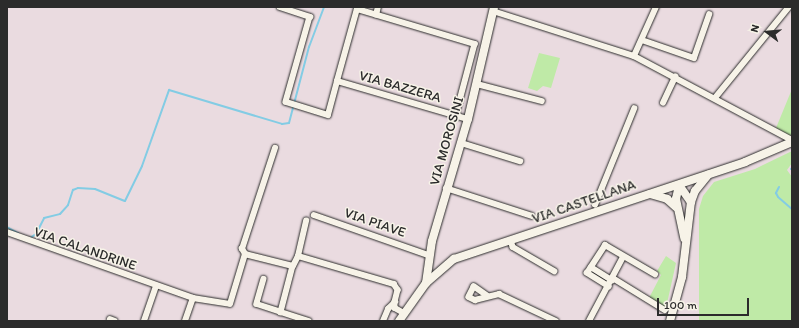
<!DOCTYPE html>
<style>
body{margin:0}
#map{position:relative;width:799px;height:328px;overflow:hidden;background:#eadbe0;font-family:Itim,sans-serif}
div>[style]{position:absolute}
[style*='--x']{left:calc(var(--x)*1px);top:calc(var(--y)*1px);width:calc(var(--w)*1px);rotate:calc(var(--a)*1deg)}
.green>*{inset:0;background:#bfeaa7}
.stream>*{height:2px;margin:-1px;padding:0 1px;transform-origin:1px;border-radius:1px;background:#83cce4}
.roads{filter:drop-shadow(0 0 1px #2b2b2b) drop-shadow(0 0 1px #2b2b2b)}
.street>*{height:5.5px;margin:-2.75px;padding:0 2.75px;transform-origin:2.75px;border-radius:2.75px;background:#f7f3e8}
.secondary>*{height:8px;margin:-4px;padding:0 4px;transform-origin:4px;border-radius:4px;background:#f7f3e8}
span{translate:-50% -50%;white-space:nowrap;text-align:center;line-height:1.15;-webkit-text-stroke:3px #f7f3e8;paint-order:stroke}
.street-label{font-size:14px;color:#2b2b2b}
.frame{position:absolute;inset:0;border:8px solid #2b2b2b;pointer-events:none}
.north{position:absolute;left:747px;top:12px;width:40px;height:40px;-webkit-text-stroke:3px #f7f3e8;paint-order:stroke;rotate:286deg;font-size:11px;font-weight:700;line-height:16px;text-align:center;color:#2b2b2b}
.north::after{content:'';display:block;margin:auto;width:14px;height:18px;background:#2b2b2b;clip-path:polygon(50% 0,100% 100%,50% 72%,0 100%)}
.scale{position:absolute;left:657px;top:298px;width:92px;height:18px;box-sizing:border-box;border:2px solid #2b2b2b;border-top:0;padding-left:5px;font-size:12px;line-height:14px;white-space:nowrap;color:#2b2b2b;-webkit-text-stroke:3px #f7f3e8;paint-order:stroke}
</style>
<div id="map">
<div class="green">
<i style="clip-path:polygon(539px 53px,560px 58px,551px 88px,543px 86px,537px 91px,528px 88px)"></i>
<i style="clip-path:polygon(792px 89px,792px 134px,790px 136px,776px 128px)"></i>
<i style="clip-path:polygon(792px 151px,792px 163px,787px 170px,792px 177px,792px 321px,699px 321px,699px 209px,703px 196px,714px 182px,755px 169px)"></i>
<i style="clip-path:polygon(666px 256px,676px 263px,666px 308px,649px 298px,661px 275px,657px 271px)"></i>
</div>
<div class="stream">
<i style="--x:791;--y:169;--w:1;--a:-45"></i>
<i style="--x:779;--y:187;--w:7;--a:117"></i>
<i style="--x:776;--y:193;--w:4;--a:63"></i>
<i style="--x:778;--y:197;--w:18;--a:41"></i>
<i style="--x:7;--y:227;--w:13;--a:29"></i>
<i style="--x:30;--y:238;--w:7;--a:-34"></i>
<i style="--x:36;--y:234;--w:18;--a:-63"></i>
<i style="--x:44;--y:218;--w:16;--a:-14"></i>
<i style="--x:60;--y:214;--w:12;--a:-48"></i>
<i style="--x:68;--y:205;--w:16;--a:-72"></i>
<i style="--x:73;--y:190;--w:5;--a:-22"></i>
<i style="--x:78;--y:188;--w:17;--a:3"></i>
<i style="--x:95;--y:189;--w:32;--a:22"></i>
<i style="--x:125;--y:201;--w:39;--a:-64"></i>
<i style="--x:142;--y:166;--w:81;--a:-70.4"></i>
<i style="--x:169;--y:90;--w:118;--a:16.7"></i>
<i style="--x:282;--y:124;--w:7;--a:-8"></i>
<i style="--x:289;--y:123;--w:79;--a:-75.3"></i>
<i style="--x:309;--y:47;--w:43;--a:-69.4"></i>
</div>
<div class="roads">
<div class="street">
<i style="--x:280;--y:7;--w:32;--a:18"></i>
<i style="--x:310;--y:17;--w:88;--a:105.8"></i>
<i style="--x:286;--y:102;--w:44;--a:17.2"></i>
<i style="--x:328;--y:115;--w:35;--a:-75"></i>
<i style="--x:337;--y:81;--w:136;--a:16.2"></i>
<i style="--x:493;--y:11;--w:148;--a:17.7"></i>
<i style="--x:634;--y:56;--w:179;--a:28"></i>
<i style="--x:376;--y:15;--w:8;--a:-76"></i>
<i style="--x:642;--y:40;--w:55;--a:19.1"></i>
<i style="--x:694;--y:58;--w:46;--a:-70.8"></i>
<i style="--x:634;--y:56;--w:54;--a:-65.8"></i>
<i style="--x:337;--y:81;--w:75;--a:-74.5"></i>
<i style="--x:357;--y:9;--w:123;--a:16.5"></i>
<i style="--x:475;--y:44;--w:74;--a:104.8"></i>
<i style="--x:477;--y:84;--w:67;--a:14.7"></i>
<i style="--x:715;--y:98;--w:117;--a:-50.9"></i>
<i style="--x:663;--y:103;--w:29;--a:-65"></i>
<i style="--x:461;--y:143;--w:62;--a:17"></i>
<i style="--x:446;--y:188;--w:90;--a:18"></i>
<i style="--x:595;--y:205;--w:104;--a:-67.9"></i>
<i style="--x:314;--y:215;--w:121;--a:19.3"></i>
<i style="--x:7;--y:232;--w:197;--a:19.5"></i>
<i style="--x:193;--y:298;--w:37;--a:9"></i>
<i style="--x:230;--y:304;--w:52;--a:-73.3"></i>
<i style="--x:245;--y:254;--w:49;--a:14"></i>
<i style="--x:293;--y:266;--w:48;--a:104.6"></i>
<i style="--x:281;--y:312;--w:29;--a:18"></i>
<i style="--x:511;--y:240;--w:7;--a:74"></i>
<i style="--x:513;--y:247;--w:48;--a:30.3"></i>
<i style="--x:245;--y:254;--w:6;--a:-121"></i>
<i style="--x:242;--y:249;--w:106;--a:-71.9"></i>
<i style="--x:298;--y:256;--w:36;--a:-77"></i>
<i style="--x:293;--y:266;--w:11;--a:-63"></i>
<i style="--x:298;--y:256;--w:100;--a:16.3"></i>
<i style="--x:394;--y:284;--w:7;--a:56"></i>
<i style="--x:398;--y:290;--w:12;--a:104"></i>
<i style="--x:591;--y:267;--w:25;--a:32"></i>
<i style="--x:613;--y:278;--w:61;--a:31.6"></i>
<i style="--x:264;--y:279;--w:26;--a:106"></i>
<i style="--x:257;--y:304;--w:25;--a:18"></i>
<i style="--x:609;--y:287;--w:26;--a:-148"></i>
<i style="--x:587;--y:273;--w:33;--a:-57"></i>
<i style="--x:605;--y:245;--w:58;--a:30.1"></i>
<i style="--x:487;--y:296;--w:16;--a:-145"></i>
<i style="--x:474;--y:287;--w:11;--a:117"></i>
<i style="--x:469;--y:297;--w:7;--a:27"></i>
<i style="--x:475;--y:300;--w:25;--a:-14"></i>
<i style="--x:499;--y:294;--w:63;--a:25.3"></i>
<i style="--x:110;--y:319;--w:5;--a:22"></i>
<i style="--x:144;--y:321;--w:37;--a:-71"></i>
<i style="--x:185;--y:321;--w:24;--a:-71"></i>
<i style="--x:383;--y:321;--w:13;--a:-67"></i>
<i style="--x:388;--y:309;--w:10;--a:-45"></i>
<i style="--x:395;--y:302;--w:6;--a:90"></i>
<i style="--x:395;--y:308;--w:10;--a:29"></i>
<i style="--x:589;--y:321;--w:72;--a:-62"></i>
</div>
<div class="secondary">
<i style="--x:679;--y:185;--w:14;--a:102"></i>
<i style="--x:676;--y:199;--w:40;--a:78"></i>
<i style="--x:679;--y:185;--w:21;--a:55"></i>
<i style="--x:650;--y:194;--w:18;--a:16"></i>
<i style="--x:667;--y:199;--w:12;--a:42"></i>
<i style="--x:426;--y:283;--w:42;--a:-81.9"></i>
<i style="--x:432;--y:241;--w:127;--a:-73.6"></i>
<i style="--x:468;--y:119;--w:115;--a:-76.9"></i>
<i style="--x:399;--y:321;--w:47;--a:-54.6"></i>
<i style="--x:426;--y:283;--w:37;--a:-41"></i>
<i style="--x:454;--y:259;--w:307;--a:-18.4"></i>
<i style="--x:745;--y:162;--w:51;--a:-23.1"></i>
<i style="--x:670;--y:321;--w:46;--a:-74.7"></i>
<i style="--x:682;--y:277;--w:76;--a:-83.2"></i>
<i style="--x:691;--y:202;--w:12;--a:-70"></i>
<i style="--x:695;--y:191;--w:21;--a:-51"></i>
</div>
</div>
<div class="street-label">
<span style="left:400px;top:87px;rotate:16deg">VIA BAZZERA</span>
<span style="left:447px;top:141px;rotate:-74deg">VIA MOROSINI</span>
<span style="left:584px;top:202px;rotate:-19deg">VIA CASTELLANA</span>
<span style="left:375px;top:223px;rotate:19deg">VIA PIAVE</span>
<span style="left:85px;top:249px;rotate:19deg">VIA CALANDRINE</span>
</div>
<div class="frame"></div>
<div class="north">N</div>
<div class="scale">100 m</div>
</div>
